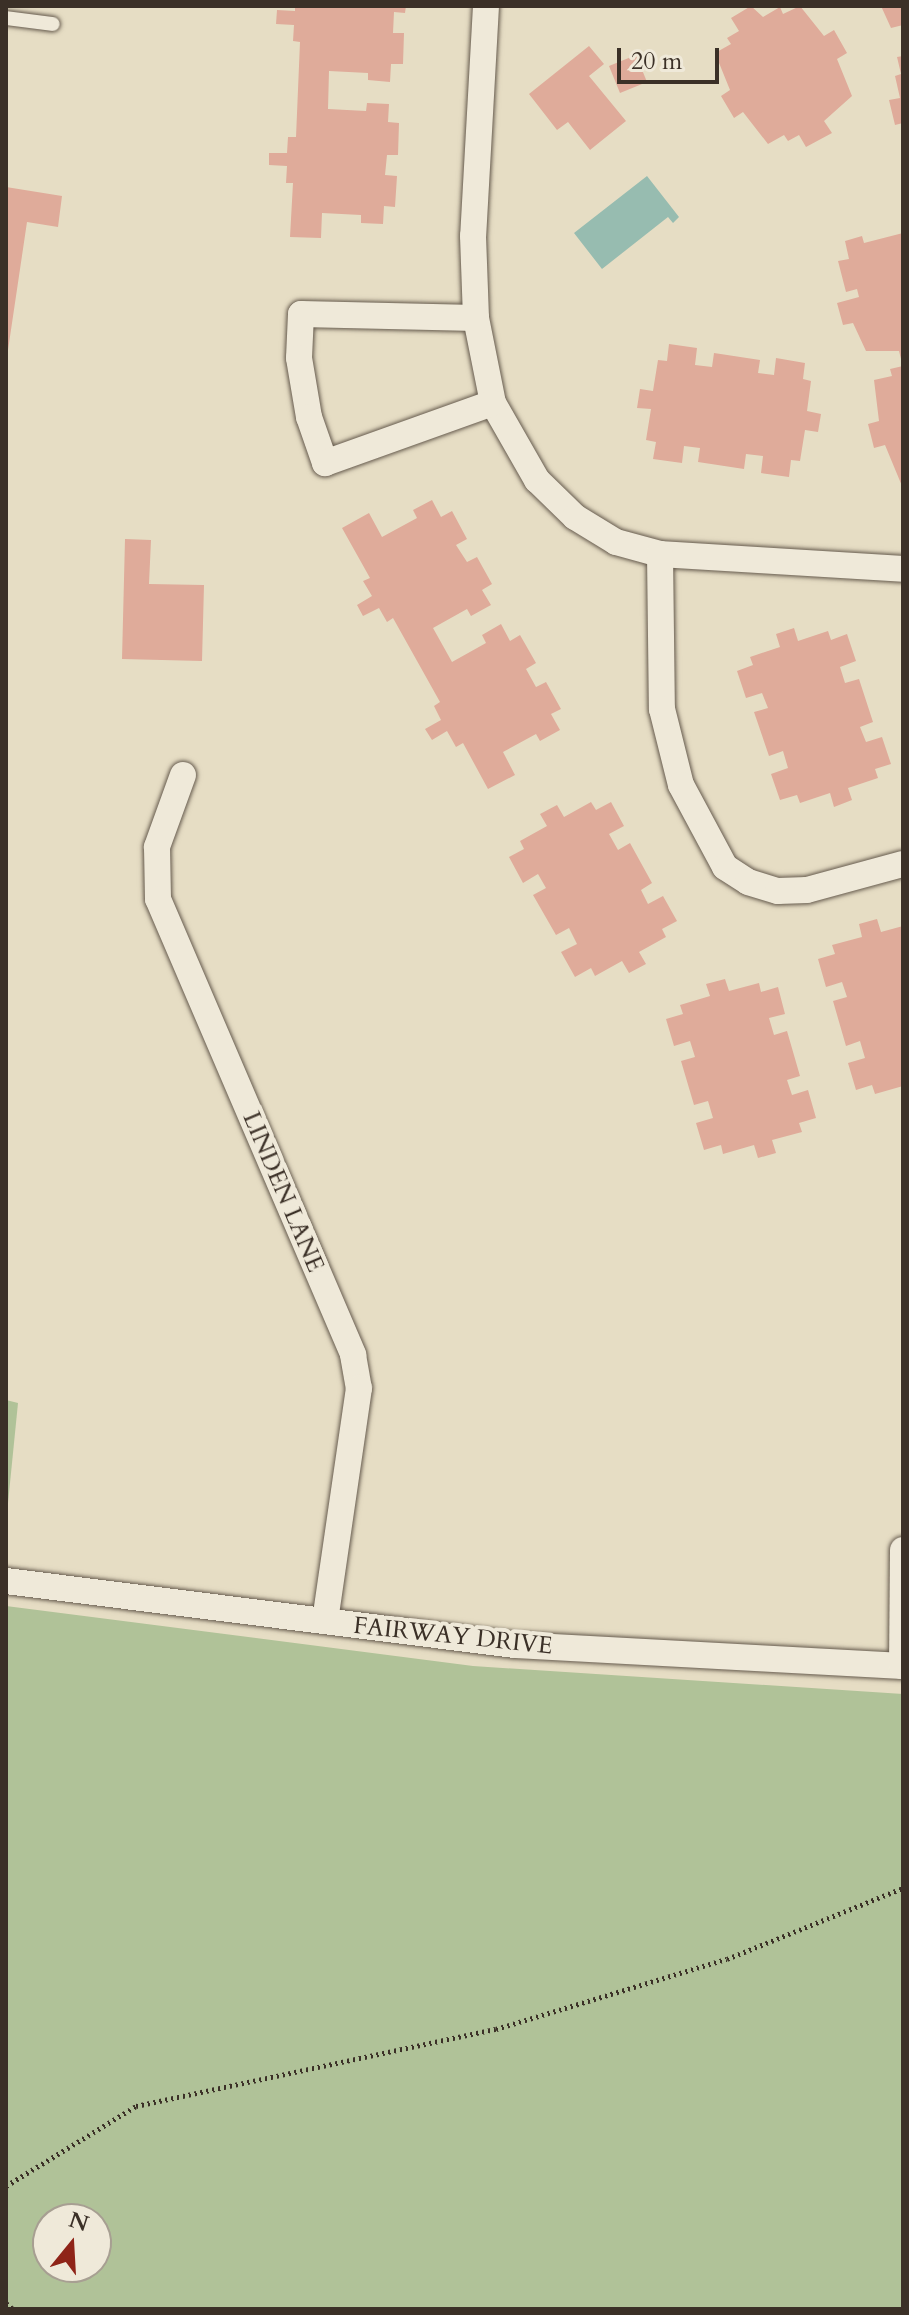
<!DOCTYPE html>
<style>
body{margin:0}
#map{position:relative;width:909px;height:2315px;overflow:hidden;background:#e6ddc4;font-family:Cardo,serif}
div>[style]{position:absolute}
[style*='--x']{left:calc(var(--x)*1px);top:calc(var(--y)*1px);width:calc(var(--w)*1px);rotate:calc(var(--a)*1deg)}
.green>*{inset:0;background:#b0c298}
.water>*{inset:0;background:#97bcb0}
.building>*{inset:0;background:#dfab9a}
.path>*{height:5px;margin-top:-2.5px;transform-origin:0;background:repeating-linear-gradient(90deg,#3b3027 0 2px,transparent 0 6px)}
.roads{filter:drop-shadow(0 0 2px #665b4e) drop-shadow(0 0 2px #665b4e)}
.lane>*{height:14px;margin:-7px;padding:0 7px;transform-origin:7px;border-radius:7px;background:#efe9d9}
.street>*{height:26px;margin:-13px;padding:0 13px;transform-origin:13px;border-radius:13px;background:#efe9d9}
span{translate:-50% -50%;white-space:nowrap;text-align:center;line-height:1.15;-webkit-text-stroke:8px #efe9d9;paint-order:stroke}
.street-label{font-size:24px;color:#3b3027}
.frame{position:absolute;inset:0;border:8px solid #3b3027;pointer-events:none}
.north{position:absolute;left:32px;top:2203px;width:80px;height:80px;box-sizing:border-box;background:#efe9d9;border:2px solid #a79f92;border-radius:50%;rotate:18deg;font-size:22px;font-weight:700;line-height:32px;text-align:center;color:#3b3027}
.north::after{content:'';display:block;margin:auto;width:28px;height:36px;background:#8f2418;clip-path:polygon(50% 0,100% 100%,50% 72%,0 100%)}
.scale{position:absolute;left:617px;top:48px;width:102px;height:36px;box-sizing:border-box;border:4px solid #3b3027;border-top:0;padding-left:10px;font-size:24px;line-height:28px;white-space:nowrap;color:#3b3027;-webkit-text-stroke:6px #efe9d9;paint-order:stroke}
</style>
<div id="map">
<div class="green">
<i style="clip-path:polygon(6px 1400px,18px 1403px,6px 1523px)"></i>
<i style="clip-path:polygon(evenodd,6px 1606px,473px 1666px,903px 1694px,903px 2309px,6px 2309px,6px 1606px,96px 2219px,96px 2267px,48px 2267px,48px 2219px,96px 2219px)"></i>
</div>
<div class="water">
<i style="clip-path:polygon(647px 176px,679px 217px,673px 223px,668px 217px,602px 269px,574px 233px)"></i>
</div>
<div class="building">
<i style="clip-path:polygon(295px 6px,406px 6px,405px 13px,394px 12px,393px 33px,404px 33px,403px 64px,391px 64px,390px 82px,368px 80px,368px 73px,329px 71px,328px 109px,366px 111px,367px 103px,389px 104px,388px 122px,399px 123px,398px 155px,387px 155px,385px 175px,397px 176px,395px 207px,384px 206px,383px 224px,361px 223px,361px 215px,322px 213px,321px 238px,290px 237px,293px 183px,286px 183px,287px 166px,269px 165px,269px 153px,287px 153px,288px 137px,296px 137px,300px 42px,293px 41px,294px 25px,276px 24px,277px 10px,295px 11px)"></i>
<i style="clip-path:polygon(751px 6px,763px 17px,780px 7px,783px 14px,800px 6px,824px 36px,834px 30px,847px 53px,837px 59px,852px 96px,824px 121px,832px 133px,806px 147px,799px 135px,788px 141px,784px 135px,768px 144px,743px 112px,734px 118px,721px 96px,730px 90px,715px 53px,731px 44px,727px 38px,739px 31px,731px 18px)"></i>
<i style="clip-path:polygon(881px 6px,903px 6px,903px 25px,891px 28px)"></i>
<i style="clip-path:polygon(589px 46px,604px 64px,589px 76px,626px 121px,590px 150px,568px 122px,557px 130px,529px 94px)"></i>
<i style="clip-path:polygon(636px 55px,647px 82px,620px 93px,609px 66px)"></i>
<i style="clip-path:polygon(903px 56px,903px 123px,895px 125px,889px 100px,900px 98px,895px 76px,901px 74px,897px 57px)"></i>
<i style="clip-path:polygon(6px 187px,62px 196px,58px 227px,27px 222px,8px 350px)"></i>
<i style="clip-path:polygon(903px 233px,903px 363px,902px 363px,899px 351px,866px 351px,853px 323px,843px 325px,837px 303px,859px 297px,857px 289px,846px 292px,838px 261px,849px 259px,845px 241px,862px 236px,864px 243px)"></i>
<i style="clip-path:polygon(669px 344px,697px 348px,695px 365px,712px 367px,714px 353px,760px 360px,758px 373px,774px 375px,776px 358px,805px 363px,803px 379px,811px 381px,807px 411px,821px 414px,818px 432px,805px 430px,800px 461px,791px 460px,789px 477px,761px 473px,763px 456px,746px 454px,744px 469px,698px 462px,700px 448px,684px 446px,682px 463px,653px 459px,656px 442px,646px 440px,651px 409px,637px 408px,640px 389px,653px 391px,658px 360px,667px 361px)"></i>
<i style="clip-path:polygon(903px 366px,903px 486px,902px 486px,885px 445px,874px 448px,868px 424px,879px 421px,874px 380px,892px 376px,890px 369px)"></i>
<i style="clip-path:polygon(432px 500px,441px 517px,452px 511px,467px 539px,456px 545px,467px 562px,477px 557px,492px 584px,482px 590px,491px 605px,471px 616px,467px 609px,433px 628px,452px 662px,486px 643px,482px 635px,501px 624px,510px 641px,520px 635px,536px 663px,526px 669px,536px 687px,546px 682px,561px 709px,551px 714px,560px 730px,540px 741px,536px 734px,503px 752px,515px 775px,488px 789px,463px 743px,456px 747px,447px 731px,432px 740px,425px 729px,441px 720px,434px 706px,440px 702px,393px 618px,387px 622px,379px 608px,363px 616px,357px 605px,372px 596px,363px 581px,370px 578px,342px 528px,369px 513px,382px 537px,417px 518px,413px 510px)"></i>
<i style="clip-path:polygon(125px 539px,151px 540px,149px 584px,204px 585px,202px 661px,122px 659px)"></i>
<i style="clip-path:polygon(794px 628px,798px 641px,828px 631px,831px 640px,847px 634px,856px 661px,840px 667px,845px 683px,859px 679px,873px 722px,860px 727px,866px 742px,882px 737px,891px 764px,875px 769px,878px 778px,848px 788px,852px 800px,834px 807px,830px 793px,800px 803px,797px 795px,780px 800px,771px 774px,788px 768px,783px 751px,769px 756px,754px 712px,768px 708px,762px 693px,746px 698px,737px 671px,753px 665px,750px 657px,780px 647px,776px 634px)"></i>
<i style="clip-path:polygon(591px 802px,596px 810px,611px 802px,624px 826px,609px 834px,618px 850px,630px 843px,652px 883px,641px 890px,648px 904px,663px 896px,677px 921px,662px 929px,666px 937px,639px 952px,646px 964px,629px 973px,622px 961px,595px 976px,591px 968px,575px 977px,561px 952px,577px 944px,569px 928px,556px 935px,533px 895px,546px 888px,538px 874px,523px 883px,509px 857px,524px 849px,520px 841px,547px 826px,540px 814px,557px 805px,564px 817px)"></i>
<i style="clip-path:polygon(877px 919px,881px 932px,903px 926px,903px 1086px,875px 1094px,872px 1085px,856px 1090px,848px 1063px,865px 1058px,860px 1041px,846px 1046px,833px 1001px,847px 997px,842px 982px,826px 987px,818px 959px,835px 954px,832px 945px,862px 937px,859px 924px)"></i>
<i style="clip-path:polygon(725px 979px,729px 991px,759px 983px,761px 992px,778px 987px,785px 1014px,769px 1018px,774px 1035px,787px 1031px,800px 1076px,787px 1080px,792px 1095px,808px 1090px,816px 1118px,799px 1123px,802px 1132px,772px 1140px,776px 1153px,758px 1158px,754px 1145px,723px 1154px,721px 1145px,704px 1150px,696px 1123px,713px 1118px,708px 1101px,694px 1105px,681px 1061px,695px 1057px,690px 1041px,674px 1046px,666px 1019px,683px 1014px,680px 1005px,710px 996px,706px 984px)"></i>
</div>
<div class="path">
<i style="--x:6;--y:2186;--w:153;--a:-31.6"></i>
<i style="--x:136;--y:2106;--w:368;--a:-12.1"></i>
<i style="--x:496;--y:2029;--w:241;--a:-16.9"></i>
<i style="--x:727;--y:1959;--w:190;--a:-22"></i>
<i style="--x:6;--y:2303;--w:9;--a:41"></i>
</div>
<div class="roads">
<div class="lane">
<i style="--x:6;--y:18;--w:47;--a:7.3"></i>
</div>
<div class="street">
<i style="--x:486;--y:6;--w:230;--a:93.2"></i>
<i style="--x:473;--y:236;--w:82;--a:87.9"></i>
<i style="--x:476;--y:318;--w:87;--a:78.7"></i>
<i style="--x:493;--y:403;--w:89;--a:60.3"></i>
<i style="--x:537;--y:480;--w:53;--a:44.2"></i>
<i style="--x:575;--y:517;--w:48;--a:31.4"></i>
<i style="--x:616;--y:542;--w:46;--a:15.3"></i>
<i style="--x:660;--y:554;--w:243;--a:3.5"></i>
<i style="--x:476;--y:318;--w:175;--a:-178.7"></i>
<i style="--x:301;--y:314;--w:44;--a:92.6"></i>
<i style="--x:299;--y:358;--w:60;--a:80.4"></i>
<i style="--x:309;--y:417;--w:49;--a:70.8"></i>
<i style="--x:325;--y:463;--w:178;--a:-19.7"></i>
<i style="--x:660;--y:554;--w:155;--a:89.3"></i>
<i style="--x:662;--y:709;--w:78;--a:76"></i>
<i style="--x:681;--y:785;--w:93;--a:61.8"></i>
<i style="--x:725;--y:867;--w:27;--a:33"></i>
<i style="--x:748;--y:882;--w:31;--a:17"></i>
<i style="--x:778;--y:891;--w:29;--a:-2"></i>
<i style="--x:807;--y:890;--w:99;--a:-15.2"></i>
<i style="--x:183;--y:775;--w:77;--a:109.9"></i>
<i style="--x:157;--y:847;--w:52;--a:88.9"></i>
<i style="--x:158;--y:899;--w:496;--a:66.8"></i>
<i style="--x:353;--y:1355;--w:34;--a:80"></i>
<i style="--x:359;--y:1388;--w:235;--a:98.3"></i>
<i style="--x:6;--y:1581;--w:513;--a:7.17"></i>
<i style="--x:515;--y:1645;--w:389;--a:3.1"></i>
<i style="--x:902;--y:1666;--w:116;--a:-89.5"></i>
</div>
</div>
<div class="street-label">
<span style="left:283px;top:1192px;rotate:67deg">LINDEN LANE</span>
<span style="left:453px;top:1636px;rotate:6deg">FAIRWAY DRIVE</span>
</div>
<div class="frame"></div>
<div class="north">N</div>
<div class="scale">20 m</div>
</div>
